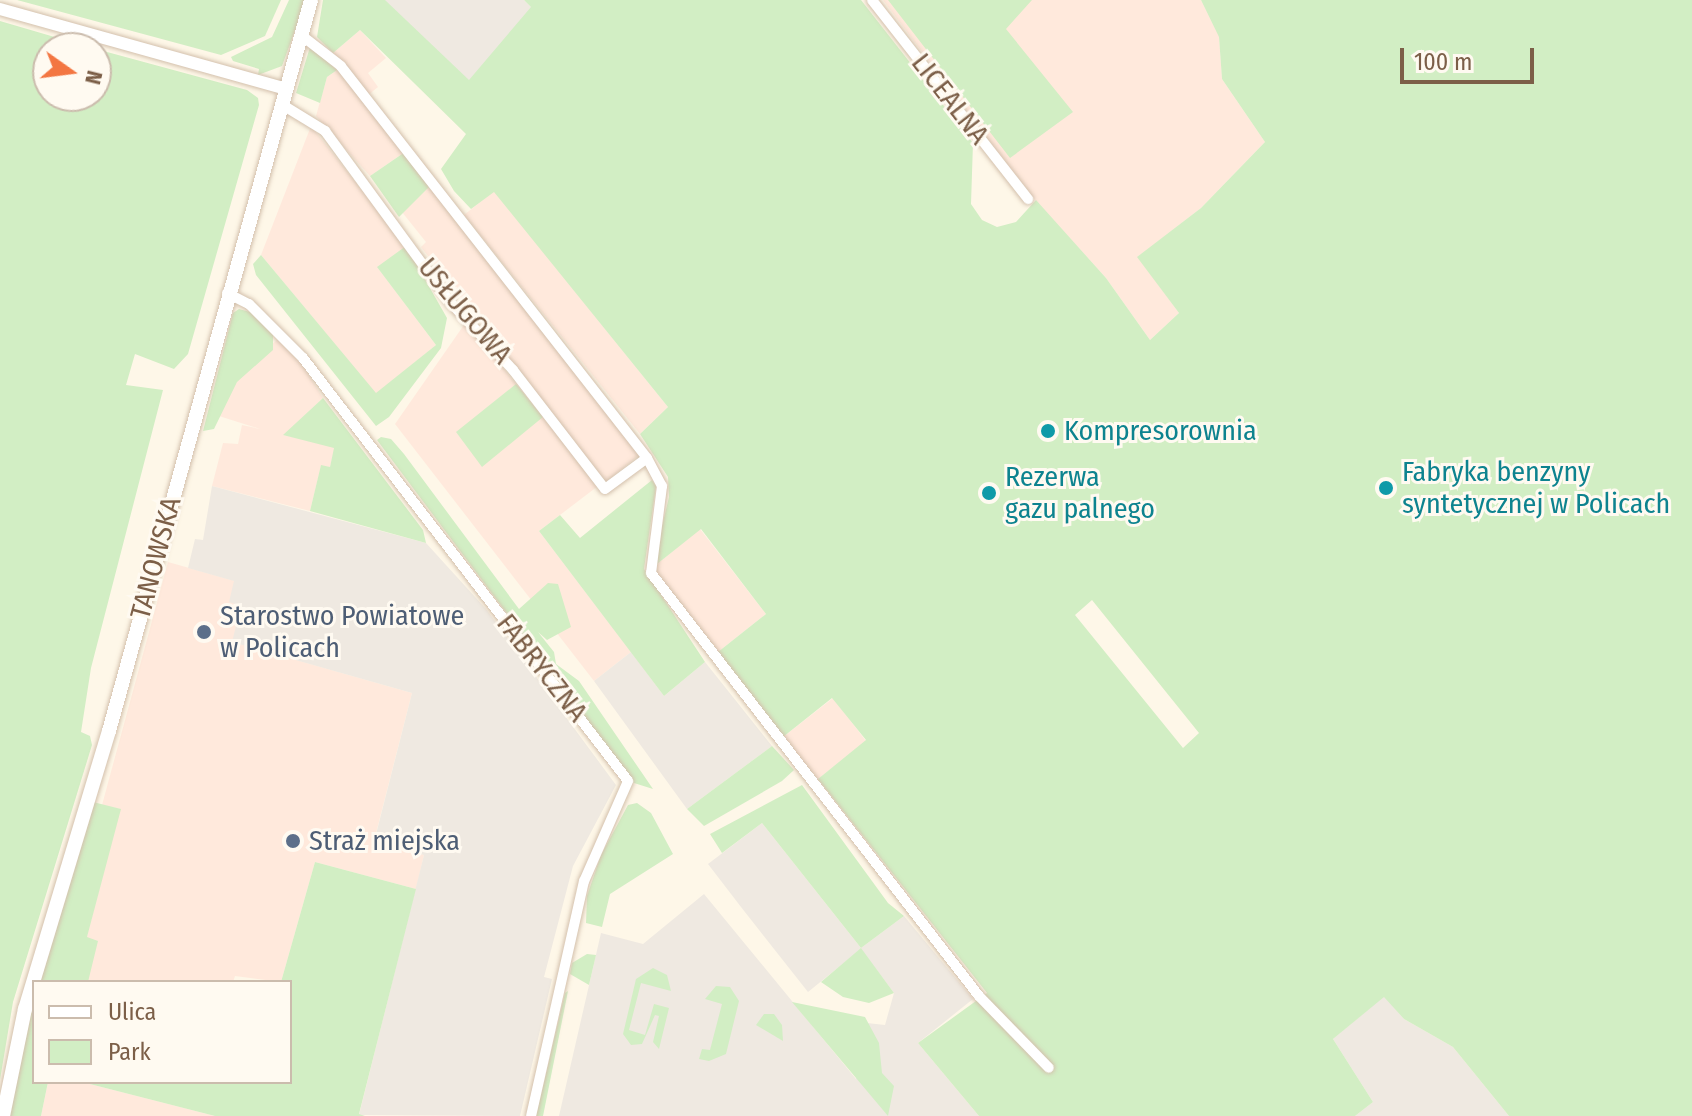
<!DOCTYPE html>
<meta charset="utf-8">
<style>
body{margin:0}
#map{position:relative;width:1692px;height:1116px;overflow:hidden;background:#fef7e8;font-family:"Fira Sans Condensed",sans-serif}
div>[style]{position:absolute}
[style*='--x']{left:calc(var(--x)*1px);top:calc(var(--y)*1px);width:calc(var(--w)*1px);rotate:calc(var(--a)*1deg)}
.commercial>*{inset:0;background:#ffe9dc}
.industrial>*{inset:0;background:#efe9e1}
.green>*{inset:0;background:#d2eec4}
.roads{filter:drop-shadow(0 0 2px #d3c0ac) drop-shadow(0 0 2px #d3c0ac)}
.minor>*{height:10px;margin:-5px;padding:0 5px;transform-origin:5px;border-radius:5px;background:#fff}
.tertiary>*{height:12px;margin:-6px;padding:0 6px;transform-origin:6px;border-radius:6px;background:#fff}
.secondary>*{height:14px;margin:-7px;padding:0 7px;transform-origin:7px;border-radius:7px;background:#fff}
.dots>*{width:22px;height:22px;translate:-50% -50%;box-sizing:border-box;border:4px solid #fffaf1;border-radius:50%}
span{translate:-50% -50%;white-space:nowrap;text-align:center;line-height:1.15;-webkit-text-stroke:6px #fffaf1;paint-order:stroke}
.street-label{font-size:28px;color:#7c5f48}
.culture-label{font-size:28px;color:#0d838f}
.left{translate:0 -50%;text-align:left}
.service-label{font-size:28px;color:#4e5e75}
.legend{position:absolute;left:32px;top:980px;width:260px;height:104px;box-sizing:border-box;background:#fffaf1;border:2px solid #cbbcad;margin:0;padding:10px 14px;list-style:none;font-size:24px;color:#7c5f48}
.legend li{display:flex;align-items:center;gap:16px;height:40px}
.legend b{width:40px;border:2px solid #cbbcad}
.north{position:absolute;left:32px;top:32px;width:80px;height:80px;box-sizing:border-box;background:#fffaf1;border:2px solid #cbbcad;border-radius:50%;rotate:104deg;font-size:22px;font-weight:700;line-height:32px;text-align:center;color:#7c5f48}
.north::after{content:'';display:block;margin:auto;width:28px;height:36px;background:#f37642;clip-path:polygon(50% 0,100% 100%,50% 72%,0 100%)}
.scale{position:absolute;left:1400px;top:48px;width:134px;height:36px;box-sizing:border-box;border:4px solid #7c5f48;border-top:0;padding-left:10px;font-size:24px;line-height:28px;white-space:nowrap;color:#7c5f48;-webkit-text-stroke:6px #fffaf1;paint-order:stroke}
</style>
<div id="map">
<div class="commercial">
<i style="clip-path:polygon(883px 0,1201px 0,1219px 36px,1222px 79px,1265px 142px,1201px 208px,1138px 257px,1179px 313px,1150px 340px,1106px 278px,1026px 190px)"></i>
<i style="clip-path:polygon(360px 30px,386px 58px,368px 73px,378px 87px,367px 96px,333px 53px)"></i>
<i style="clip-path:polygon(337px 70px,405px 152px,370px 176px,316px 116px,327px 77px)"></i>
<i style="clip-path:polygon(311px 126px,406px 246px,378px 268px,436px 345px,376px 394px,261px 255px)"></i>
<i style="clip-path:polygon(430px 186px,639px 455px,606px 482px,421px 247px,426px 242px,402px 212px)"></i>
<i style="clip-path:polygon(494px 191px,668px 407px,640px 434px,464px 215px)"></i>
<i style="clip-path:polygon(466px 322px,598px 486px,539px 531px,631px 652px,594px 681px,395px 424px)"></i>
<i style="clip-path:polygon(278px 339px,298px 358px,323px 398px,284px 435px,335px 447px,330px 467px,321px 466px,310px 511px,212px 486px,223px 443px,238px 444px,242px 425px,260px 429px,219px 416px,236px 376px)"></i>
<i style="clip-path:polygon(700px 529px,766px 614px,718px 652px,652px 568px)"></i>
<i style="clip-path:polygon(168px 562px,235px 581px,241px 605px,233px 642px,412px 693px,374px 841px,424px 855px,416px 889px,315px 862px,281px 982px,235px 976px,233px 982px,75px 982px,120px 809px,102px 805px)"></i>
<i style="clip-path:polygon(833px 698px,866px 741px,818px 779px,783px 737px)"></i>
<i style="clip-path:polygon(48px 1082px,82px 1082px,215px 1116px,41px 1116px)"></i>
</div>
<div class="industrial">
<i style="clip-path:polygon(379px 0,524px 0,532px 8px,469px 81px)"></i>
<i style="clip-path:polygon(212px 486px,426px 543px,486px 609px,616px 785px,573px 866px,544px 977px,552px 979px,520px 1116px,359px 1115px,424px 855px,374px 842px,412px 693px,232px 642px,241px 606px,229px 602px,234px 581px,188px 568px,195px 539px,203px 540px)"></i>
<i style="clip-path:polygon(631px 652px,664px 696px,705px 662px,772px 746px,687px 809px,594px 681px)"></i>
<i style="clip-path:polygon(762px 823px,861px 948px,904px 916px,973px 999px,918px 1043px,979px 1116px,559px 1116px,601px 933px,643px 944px,704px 894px,856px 1079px,867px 1023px,885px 1025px,894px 993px,861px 949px,808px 992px,741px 907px,708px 864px)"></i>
<i style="clip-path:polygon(1384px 996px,1404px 1019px,1453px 1047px,1509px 1116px,1355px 1116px,1373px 1102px,1333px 1039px)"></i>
</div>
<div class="green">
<i style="clip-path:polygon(17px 0,281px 0,265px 36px,221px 55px)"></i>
<i style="clip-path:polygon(289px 0,306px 0,282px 66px,258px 75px,259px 69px,233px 61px,231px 57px,272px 37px)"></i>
<i style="clip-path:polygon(evenodd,323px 0,385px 0,469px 80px,531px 7px,524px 0,861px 0,973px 143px,971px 204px,982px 220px,997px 227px,1016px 222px,1036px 200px,1106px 278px,1150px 340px,1179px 313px,1137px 257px,1201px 208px,1265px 142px,1222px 79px,1219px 37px,1201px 0,1692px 0,1692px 1116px,1509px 1116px,1453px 1047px,1404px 1019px,1384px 997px,1333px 1039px,1373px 1102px,1355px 1116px,979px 1116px,918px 1043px,987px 993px,818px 779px,866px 740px,832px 698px,783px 737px,718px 652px,766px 614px,701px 529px,652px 568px,669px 497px,668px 477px,640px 434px,668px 407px,494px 192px,471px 209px,454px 191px,441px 169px,466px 134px,360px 30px,333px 53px,317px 37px,323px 0,1092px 600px,1199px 733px,1183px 748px,1075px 615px,1092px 600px)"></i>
<i style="clip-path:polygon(888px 0,1032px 0,1006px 29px,1073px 112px,1010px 158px)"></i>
<i style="clip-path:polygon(0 21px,92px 48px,48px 48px,48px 96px,96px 96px,96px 49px,247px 90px,258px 98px,259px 105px,188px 354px,174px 369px,135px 354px,126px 385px,163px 390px,91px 668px,81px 732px,90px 736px,92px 745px,13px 1002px,0 1080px)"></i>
<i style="clip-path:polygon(310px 47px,337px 70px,327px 77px,320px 103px,296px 93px)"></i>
<i style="clip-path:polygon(405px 152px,430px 186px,399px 217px,370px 176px)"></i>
<i style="clip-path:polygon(406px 246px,447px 318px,441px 348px,389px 417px,376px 426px,256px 275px,253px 264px,261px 255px,376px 393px,436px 345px,377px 267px)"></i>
<i style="clip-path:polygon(239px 309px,250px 312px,273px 334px,273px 350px,237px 382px,214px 429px,203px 431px,233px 313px)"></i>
<i style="clip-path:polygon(516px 384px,543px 417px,482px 467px,456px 432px)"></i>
<i style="clip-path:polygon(323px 398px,423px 530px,426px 543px,310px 511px,321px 465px,330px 467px,334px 448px,283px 435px)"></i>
<i style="clip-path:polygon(381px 437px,391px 439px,404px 454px,519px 609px,548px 583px,558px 584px,571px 627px,547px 640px,538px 632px,554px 652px,556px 664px,579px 681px,653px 789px,634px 783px,377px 440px)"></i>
<i style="clip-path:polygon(652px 480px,656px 486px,644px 569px,705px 662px,664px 696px,539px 531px,560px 515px,580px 538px)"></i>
<i style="clip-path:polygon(772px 746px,794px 770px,782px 781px,704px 826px,687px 809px)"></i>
<i style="clip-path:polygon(802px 785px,888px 903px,904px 916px,861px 948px,894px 993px,869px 1003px,843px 997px,821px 982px,861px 948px,762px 823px,722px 853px,710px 834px)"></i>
<i style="clip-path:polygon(93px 802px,121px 809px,87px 937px,98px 941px,88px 982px,38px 982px)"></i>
<i style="clip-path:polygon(637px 803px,651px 813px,673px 854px,610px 894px,602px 927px,586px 923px,587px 896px,601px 855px,628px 805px)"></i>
<i style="clip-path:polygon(315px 862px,416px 889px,359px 1114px,365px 1116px,215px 1116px,82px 1082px,290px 1082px,290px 982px,281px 982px)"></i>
<i style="clip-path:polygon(587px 954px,596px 955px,589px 985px,570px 974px,572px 963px)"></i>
<i style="clip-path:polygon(653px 968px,667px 975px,671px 991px,641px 983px,629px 1030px,645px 1035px,654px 1004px,669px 1008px,659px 1049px,653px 1042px,659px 1016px,655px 1015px,642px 1044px,631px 1045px,623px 1034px,636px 979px)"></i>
<i style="clip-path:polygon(716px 986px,730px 987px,739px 1001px,726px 1054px,709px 1061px,699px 1059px,702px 1049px,710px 1050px,722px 1004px,705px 999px)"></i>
<i style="clip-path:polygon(568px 991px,543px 1116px,536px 1116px,565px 993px)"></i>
<i style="clip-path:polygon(34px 995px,34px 1082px,48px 1082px,41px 1116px,9px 1116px)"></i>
<i style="clip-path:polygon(792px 1002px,865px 1017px,879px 1043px,882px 1073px,894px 1086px,888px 1116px)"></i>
<i style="clip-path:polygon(764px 1014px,774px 1014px,782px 1025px,783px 1041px,756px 1025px)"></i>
</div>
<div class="roads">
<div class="minor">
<i style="--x:872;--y:0;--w:253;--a:51.9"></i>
<i style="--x:281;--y:104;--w:52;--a:31.5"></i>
<i style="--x:325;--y:131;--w:213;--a:53.8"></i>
<i style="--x:451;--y:303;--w:91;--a:47.2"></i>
<i style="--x:513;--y:370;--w:150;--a:52.3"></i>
<i style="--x:605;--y:489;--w:52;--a:-36.4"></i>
<i style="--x:647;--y:458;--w:497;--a:-128"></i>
<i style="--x:341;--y:66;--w:51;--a:-142.2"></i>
<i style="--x:227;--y:293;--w:25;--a:27"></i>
<i style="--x:249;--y:304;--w:76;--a:45"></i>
<i style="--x:303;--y:358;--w:533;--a:52.46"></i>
<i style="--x:628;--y:781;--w:109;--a:113.7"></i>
<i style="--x:584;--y:881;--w:241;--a:102.7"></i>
<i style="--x:647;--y:458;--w:32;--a:62"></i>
<i style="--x:662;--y:486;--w:88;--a:97.2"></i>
<i style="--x:651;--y:573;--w:535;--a:52.21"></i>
<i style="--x:979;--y:996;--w:100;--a:45.8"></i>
</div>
<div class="tertiary">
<i style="--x:0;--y:9;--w:297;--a:15.6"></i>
</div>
<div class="secondary">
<i style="--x:3;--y:1116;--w:109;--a:-78.4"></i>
<i style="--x:25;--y:1009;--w:290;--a:-73.2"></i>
<i style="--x:109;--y:731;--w:758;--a:-74.55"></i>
</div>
</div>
<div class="dots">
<i style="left:1048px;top:431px;background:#0f9aa8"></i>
<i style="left:1386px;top:488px;background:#0f9aa8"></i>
<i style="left:989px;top:493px;background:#0f9aa8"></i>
<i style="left:204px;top:632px;background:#5c6f8a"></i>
<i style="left:293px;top:841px;background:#5c6f8a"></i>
</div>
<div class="street-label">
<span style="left:950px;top:99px;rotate:52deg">LICEALNA</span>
<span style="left:465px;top:311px;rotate:50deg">USŁUGOWA</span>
<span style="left:156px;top:558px;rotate:-75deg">TANOWSKA</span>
<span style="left:542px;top:668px;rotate:52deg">FABRYCZNA</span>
</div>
<div class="culture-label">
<span class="left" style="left:1064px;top:431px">Kompresorownia</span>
<span class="left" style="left:1402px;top:488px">Fabryka benzyny<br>syntetycznej w Policach</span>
<span class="left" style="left:1005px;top:493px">Rezerwa<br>gazu palnego</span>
</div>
<div class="service-label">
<span class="left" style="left:220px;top:632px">Starostwo Powiatowe<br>w Policach</span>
<span class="left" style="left:309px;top:841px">Straż miejska</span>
</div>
<ul class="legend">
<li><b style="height:10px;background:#fff"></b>Ulica</li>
<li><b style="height:22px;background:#d2eec4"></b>Park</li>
</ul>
<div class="north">N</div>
<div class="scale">100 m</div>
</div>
